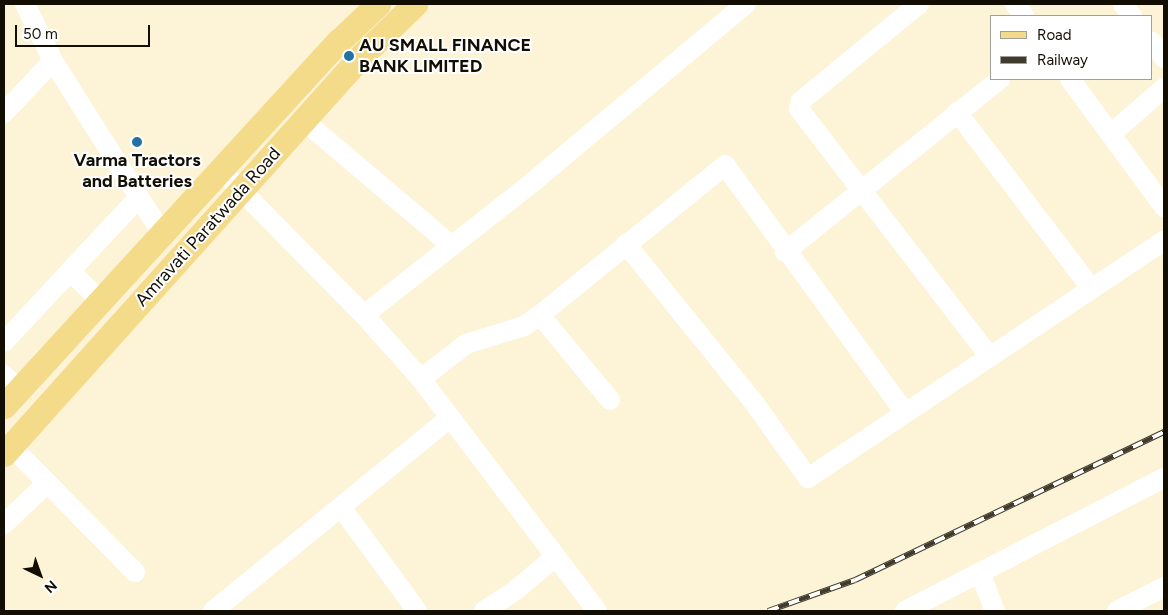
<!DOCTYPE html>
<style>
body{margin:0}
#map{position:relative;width:1168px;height:615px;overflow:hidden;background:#fdf3d6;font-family:Figtree,sans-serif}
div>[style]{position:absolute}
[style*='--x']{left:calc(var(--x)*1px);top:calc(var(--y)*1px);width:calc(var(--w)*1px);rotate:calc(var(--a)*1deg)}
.minor>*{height:20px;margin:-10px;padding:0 10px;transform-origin:10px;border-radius:10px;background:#fff}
.major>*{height:25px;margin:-12.5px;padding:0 12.5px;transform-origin:12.5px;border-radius:12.5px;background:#f4db89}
.rail>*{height:5.5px;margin-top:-2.75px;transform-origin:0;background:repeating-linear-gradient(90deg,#fff 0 11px,#403b2c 0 22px);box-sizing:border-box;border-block:1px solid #403b2c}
.dots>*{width:14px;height:14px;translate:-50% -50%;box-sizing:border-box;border:2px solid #fff;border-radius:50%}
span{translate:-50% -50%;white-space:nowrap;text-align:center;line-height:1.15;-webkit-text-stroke:4px #fff;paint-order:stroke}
.poi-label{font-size:18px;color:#120e03;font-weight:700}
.left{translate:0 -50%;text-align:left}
.street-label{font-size:18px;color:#120e03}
.frame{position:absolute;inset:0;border:5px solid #120e03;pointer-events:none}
.legend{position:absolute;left:990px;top:15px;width:162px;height:65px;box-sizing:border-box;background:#fff;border:1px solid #a09f9a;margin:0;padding:6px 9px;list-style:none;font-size:15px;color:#120e03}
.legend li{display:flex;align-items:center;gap:10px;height:25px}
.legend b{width:25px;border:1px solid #a09f9a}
.north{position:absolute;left:15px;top:550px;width:50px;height:50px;-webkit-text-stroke:4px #fff;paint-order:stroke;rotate:138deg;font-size:14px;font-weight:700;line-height:20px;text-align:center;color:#120e03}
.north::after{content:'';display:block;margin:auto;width:18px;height:22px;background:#120e03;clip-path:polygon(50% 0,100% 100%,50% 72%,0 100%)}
.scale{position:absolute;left:15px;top:25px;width:135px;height:22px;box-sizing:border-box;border:2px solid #120e03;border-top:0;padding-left:6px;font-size:15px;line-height:18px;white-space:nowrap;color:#120e03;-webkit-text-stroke:4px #fff;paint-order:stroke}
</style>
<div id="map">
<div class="minor">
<i style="--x:25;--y:4;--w:64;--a:63.8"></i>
<i style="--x:53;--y:61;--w:206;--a:57.7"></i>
<i style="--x:919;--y:4;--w:153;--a:140.6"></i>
<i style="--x:801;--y:101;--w:8;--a:104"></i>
<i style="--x:799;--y:109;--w:312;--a:52.4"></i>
<i style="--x:1015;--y:4;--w:15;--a:53"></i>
<i style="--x:1123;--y:4;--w:15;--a:53"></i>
<i style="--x:1152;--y:42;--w:20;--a:53"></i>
<i style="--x:1070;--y:79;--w:159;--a:53.7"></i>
<i style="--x:957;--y:112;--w:221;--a:52.7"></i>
<i style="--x:4;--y:113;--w:71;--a:-46.7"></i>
<i style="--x:303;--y:120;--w:195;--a:40.2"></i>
<i style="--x:1111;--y:134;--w:70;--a:-41"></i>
<i style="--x:220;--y:169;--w:205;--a:45.4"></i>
<i style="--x:364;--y:315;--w:86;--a:48.3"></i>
<i style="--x:421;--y:379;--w:291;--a:52.8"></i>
<i style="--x:626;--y:244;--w:206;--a:51.1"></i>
<i style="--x:755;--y:404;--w:91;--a:54.4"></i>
<i style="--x:808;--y:478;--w:428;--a:-33.7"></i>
<i style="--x:785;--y:252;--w:276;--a:-38.8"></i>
<i style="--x:70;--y:271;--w:43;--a:44.1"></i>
<i style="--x:364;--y:315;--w:216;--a:-38.2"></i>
<i style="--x:534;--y:181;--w:276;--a:-39.9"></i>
<i style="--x:540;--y:315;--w:110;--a:50.5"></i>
<i style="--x:4;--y:342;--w:198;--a:-47"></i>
<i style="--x:4;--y:375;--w:21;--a:45"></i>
<i style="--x:421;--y:379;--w:57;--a:-37.9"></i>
<i style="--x:466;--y:344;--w:61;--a:-17.2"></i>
<i style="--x:524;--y:326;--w:19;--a:-35"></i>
<i style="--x:540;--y:315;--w:238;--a:-39"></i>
<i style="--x:725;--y:165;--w:304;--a:54"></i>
<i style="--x:11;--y:446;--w:177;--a:45.5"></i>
<i style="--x:341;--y:507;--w:129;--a:53.8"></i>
<i style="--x:4;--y:524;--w:59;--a:-43.6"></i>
<i style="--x:981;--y:575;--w:39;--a:69"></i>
<i style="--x:213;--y:611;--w:306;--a:-39.2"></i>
<i style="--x:484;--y:611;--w:38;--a:-33"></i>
<i style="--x:516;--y:590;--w:51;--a:-40.2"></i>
<i style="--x:905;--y:611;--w:291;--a:-27.2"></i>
<i style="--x:1117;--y:611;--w:53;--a:-27.1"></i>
</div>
<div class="major">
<i style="--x:4;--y:406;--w:495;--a:-47.5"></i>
<i style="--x:339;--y:41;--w:54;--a:-43.5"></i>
<i style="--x:4;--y:454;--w:536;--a:-48.1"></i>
<i style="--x:362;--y:55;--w:74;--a:-43.9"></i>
</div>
<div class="rail">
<i style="--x:768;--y:611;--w:92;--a:-19.6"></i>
<i style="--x:855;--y:580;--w:343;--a:-25.6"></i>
</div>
<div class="dots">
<i style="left:349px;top:56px;background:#2171a2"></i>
<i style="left:137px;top:142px;background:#2171a2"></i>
</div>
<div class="poi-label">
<span class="left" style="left:359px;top:56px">AU SMALL FINANCE<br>BANK LIMITED</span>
<span style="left:137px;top:171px">Varma Tractors<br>and Batteries</span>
</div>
<div class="street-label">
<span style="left:208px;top:227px;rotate:-48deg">Amravati Paratwada Road</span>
</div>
<div class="frame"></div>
<ul class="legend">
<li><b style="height:6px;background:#f4db89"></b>Road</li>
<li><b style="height:6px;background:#403b2c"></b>Railway</li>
</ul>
<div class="north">N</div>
<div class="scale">50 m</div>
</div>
